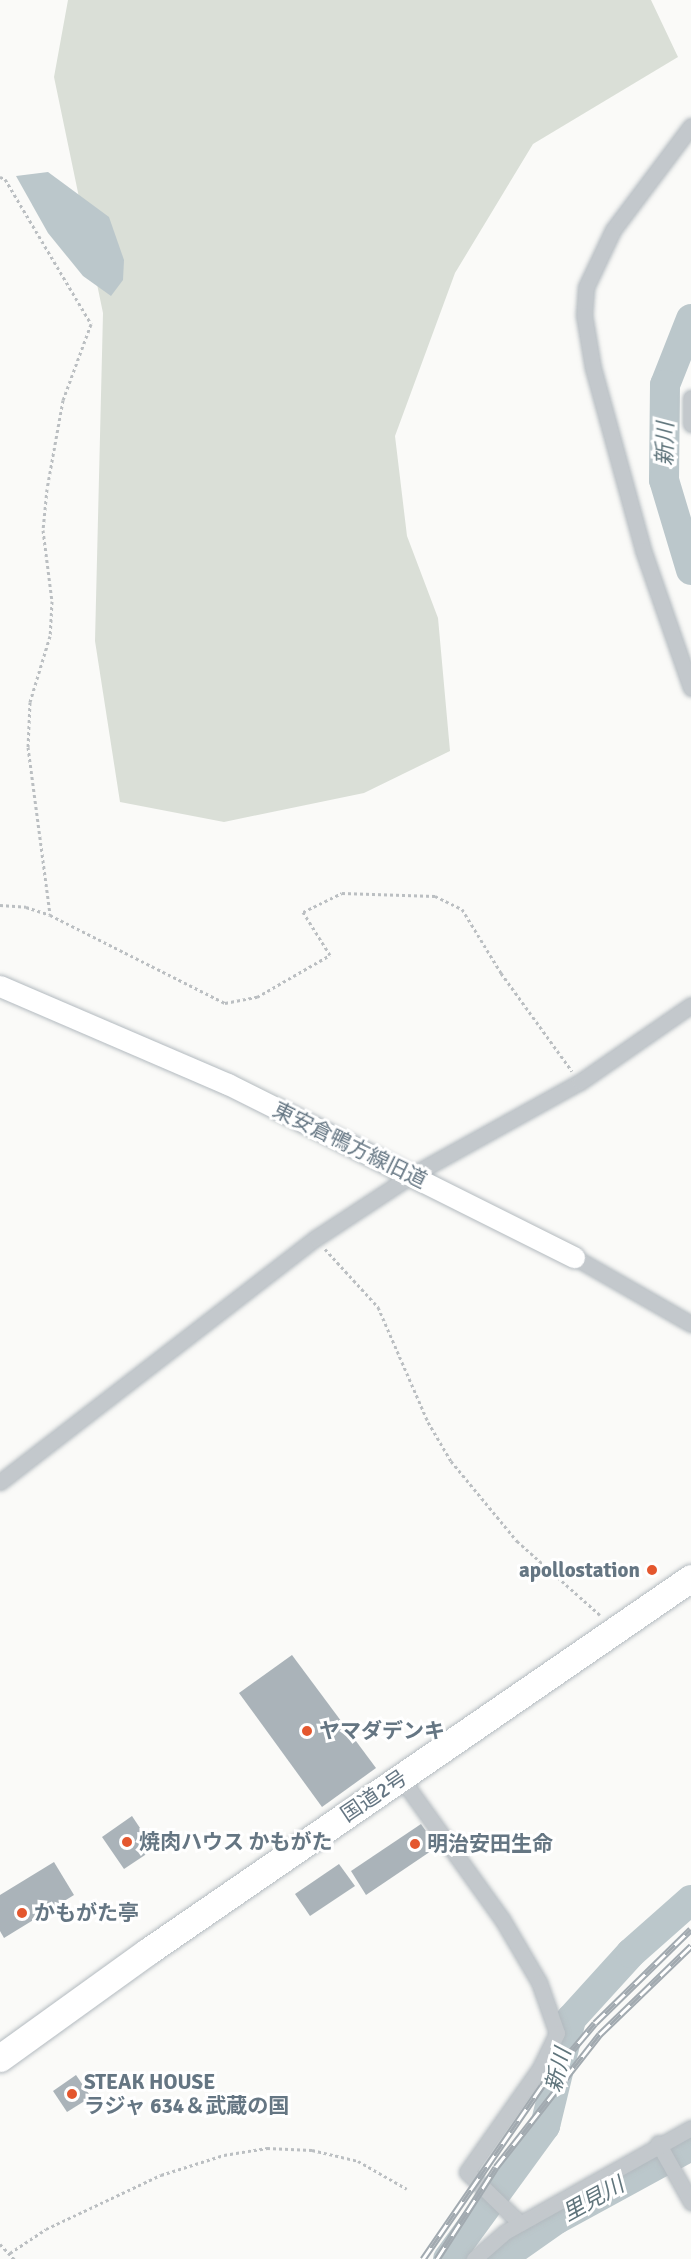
<!DOCTYPE html>
<meta charset="utf-8">
<style>
body{margin:0}
#map{position:relative;width:691px;height:2259px;overflow:hidden;background:#fafaf8;font-family:Signika,"Noto Sans JP",sans-serif}
div>[style]{position:absolute}
[style*='--x']{left:calc(var(--x)*1px);top:calc(var(--y)*1px);width:calc(var(--w)*1px);rotate:calc(var(--a)*1deg)}
.green>*{inset:0;background:#dadfd7}
.water>*{inset:0;background:#bbc7cb}
.river>*{height:30px;margin:-15px;padding:0 15px;transform-origin:15px;border-radius:15px;background:#bbc7cb}
.building>*{inset:0;background:#aab3b9}
.path>*{height:3px;margin-top:-1.5px;transform-origin:0;background:repeating-linear-gradient(90deg,#bbbfc2 0 3px,transparent 0 6px)}
.roads{filter:drop-shadow(0 0 2px #b3babf) drop-shadow(0 0 2px #b3babf)}
.street>*{height:15px;margin:-7.5px;padding:0 7.5px;transform-origin:7.5px;border-radius:7.5px;background:#c3c8cc}
.secondary>*{height:21px;margin:-10.5px;padding:0 10.5px;transform-origin:10.5px;border-radius:10.5px;background:#fff}
.highway>*{height:27px;margin:-13.5px;padding:0 13.5px;transform-origin:13.5px;border-radius:13.5px;background:#fff}
.rail>*{height:7px;margin-top:-3.5px;transform-origin:0;background:repeating-linear-gradient(90deg,#fff 0 14px,#a2aab0 0 28px);box-sizing:border-box;border-block:2px solid #a2aab0}
.dots>*{width:16px;height:16px;translate:-50% -50%;box-sizing:border-box;border:3px solid #fff;border-radius:50%}
span{translate:-50% -50%;white-space:nowrap;text-align:center;line-height:1.15;-webkit-text-stroke:6px #fff;paint-order:stroke}
.street-label{font-size:21px;color:#657683}
.poi-label{font-size:21px;color:#657683;font-weight:700}
.right{translate:-100% -50%;text-align:right}
.left{translate:0 -50%;text-align:left}
.water-label{font-size:22px;color:#60757c;font-style:italic}
</style>
<div id="map">
<div class="green">
<i style="clip-path:polygon(68px 0,651px 0,678px 57px,533px 144px,455px 273px,395px 436px,407px 536px,438px 618px,450px 751px,364px 793px,224px 822px,120px 802px,95px 641px,103px 313px,54px 77px)"></i>
</div>
<div class="water">
<i style="clip-path:polygon(48px 172px,109px 217px,124px 260px,123px 280px,111px 296px,83px 276px,48px 233px,16px 176px)"></i>
</div>
<div class="river">
<i style="--x:691;--y:319;--w:71;--a:111.5"></i>
<i style="--x:665;--y:385;--w:95;--a:90.6"></i>
<i style="--x:664;--y:480;--w:94;--a:73.3"></i>
<i style="--x:448;--y:2259;--w:165;--a:-53.9"></i>
<i style="--x:545;--y:2126;--w:110;--a:-76.3"></i>
<i style="--x:571;--y:2019;--w:89;--a:-47.7"></i>
<i style="--x:631;--y:1953;--w:80;--a:-41.5"></i>
<i style="--x:500;--y:2259;--w:70;--a:-35.1"></i>
<i style="--x:557;--y:2219;--w:153;--a:-28.6"></i>
</div>
<div class="building">
<i style="clip-path:polygon(292px 1655px,376px 1768px,322px 1807px,239px 1693px)"></i>
<i style="clip-path:polygon(132px 1816px,154px 1849px,124px 1869px,102px 1837px)"></i>
<i style="clip-path:polygon(421px 1824px,437px 1847px,366px 1895px,351px 1871px)"></i>
<i style="clip-path:polygon(54px 1862px,74px 1895px,4px 1938px,0 1931px,0 1895px)"></i>
<i style="clip-path:polygon(339px 1864px,355px 1886px,310px 1916px,295px 1894px)"></i>
<i style="clip-path:polygon(76px 2075px,91px 2097px,67px 2112px,53px 2091px)"></i>
</div>
<div class="path">
<i style="--x:0;--y:177;--w:5;--a:22"></i>
<i style="--x:5;--y:179;--w:169;--a:59.3"></i>
<i style="--x:91;--y:324;--w:81;--a:110.2"></i>
<i style="--x:63;--y:400;--w:90;--a:100.2"></i>
<i style="--x:47;--y:489;--w:41;--a:95.6"></i>
<i style="--x:43;--y:530;--w:72;--a:82.8"></i>
<i style="--x:52;--y:601;--w:35;--a:93"></i>
<i style="--x:50;--y:636;--w:69;--a:106.9"></i>
<i style="--x:30;--y:702;--w:45;--a:92.5"></i>
<i style="--x:28;--y:747;--w:169;--a:82.5"></i>
<i style="--x:0;--y:905;--w:26;--a:4"></i>
<i style="--x:26;--y:907;--w:25;--a:18"></i>
<i style="--x:50;--y:915;--w:196;--a:26.7"></i>
<i style="--x:225;--y:1003;--w:33;--a:-11"></i>
<i style="--x:257;--y:997;--w:84;--a:-29.9"></i>
<i style="--x:330;--y:955;--w:51;--a:-122.1"></i>
<i style="--x:303;--y:912;--w:43;--a:-26"></i>
<i style="--x:342;--y:893;--w:93;--a:1.8"></i>
<i style="--x:435;--y:896;--w:30;--a:26"></i>
<i style="--x:462;--y:909;--w:75;--a:58.6"></i>
<i style="--x:501;--y:973;--w:121;--a:54.1"></i>
<i style="--x:325;--y:1249;--w:79;--a:47.6"></i>
<i style="--x:378;--y:1307;--w:125;--a:66.5"></i>
<i style="--x:428;--y:1422;--w:45;--a:59.5"></i>
<i style="--x:451;--y:1461;--w:104;--a:50.5"></i>
<i style="--x:517;--y:1541;--w:111;--a:41.7"></i>
<i style="--x:0;--y:2244;--w:21;--a:47"></i>
<i style="--x:10;--y:2253;--w:43;--a:-33.7"></i>
<i style="--x:46;--y:2229;--w:127;--a:-25.2"></i>
<i style="--x:161;--y:2175;--w:66;--a:-17.6"></i>
<i style="--x:224;--y:2155;--w:44;--a:-9.2"></i>
<i style="--x:267;--y:2148;--w:45;--a:2.5"></i>
<i style="--x:312;--y:2150;--w:47;--a:13.4"></i>
<i style="--x:358;--y:2161;--w:56;--a:29.7"></i>
</div>
<div class="roads">
<div class="street">
<i style="--x:691;--y:126;--w:130;--a:126.9"></i>
<i style="--x:613;--y:230;--w:63;--a:115.3"></i>
<i style="--x:586;--y:287;--w:28;--a:94"></i>
<i style="--x:584;--y:315;--w:54;--a:80.4"></i>
<i style="--x:593;--y:368;--w:189;--a:74.6"></i>
<i style="--x:643;--y:550;--w:146;--a:70.8"></i>
<i style="--x:691;--y:398;--w:26;--a:90"></i>
<i style="--x:574;--y:1257;--w:135;--a:29.8"></i>
<i style="--x:0;--y:1482;--w:399;--a:-37.7"></i>
<i style="--x:316;--y:1238;--w:115;--a:-33.3"></i>
<i style="--x:412;--y:1175;--w:192;--a:-29"></i>
<i style="--x:580;--y:1082;--w:135;--a:-34.7"></i>
<i style="--x:401;--y:1778;--w:173;--a:54.4"></i>
<i style="--x:502;--y:1919;--w:73;--a:59.6"></i>
<i style="--x:539;--y:1982;--w:54;--a:70.6"></i>
<i style="--x:557;--y:2033;--w:39;--a:116"></i>
<i style="--x:540;--y:2068;--w:127;--a:125.1"></i>
<i style="--x:467;--y:2172;--w:74;--a:43.9"></i>
<i style="--x:658;--y:2143;--w:68;--a:60.8"></i>
<i style="--x:474;--y:2259;--w:41;--a:-41.1"></i>
<i style="--x:505;--y:2232;--w:213;--a:-29.2"></i>
</div>
<div class="secondary">
<i style="--x:0;--y:986;--w:248;--a:23.3"></i>
<i style="--x:228;--y:1084;--w:387;--a:26.6"></i>
</div>
<div class="highway">
<i style="--x:0;--y:2058;--w:181;--a:-35.8"></i>
<i style="--x:147;--y:1952;--w:660;--a:-34.51"></i>
</div>
</div>
<div class="rail">
<i style="--x:423;--y:2259;--w:210;--a:-55.5"></i>
<i style="--x:542;--y:2086;--w:82;--a:-49.9"></i>
<i style="--x:595;--y:2023;--w:134;--a:-44.4"></i>
<i style="--x:437;--y:2259;--w:109;--a:-57.3"></i>
<i style="--x:496;--y:2167;--w:169;--a:-52"></i>
<i style="--x:600;--y:2034;--w:127;--a:-44"></i>
</div>
<div class="dots">
<i style="left:652px;top:1570px;background:#e4572e"></i>
<i style="left:307px;top:1731px;background:#e4572e"></i>
<i style="left:127px;top:1842px;background:#e4572e"></i>
<i style="left:415px;top:1844px;background:#e4572e"></i>
<i style="left:22px;top:1913px;background:#e4572e"></i>
<i style="left:72px;top:2094px;background:#e4572e"></i>
</div>
<div class="street-label">
<span style="left:350px;top:1145px;rotate:26deg">東安倉鴨方線旧道</span>
<span style="left:374px;top:1796px;rotate:-34deg">国道2号</span>
</div>
<div class="poi-label">
<span class="right" style="left:640px;top:1570px">apollostation</span>
<span class="left" style="left:319px;top:1731px">ヤマダデンキ</span>
<span class="left" style="left:139px;top:1842px">焼肉ハウス かもがた</span>
<span class="left" style="left:427px;top:1844px">明治安田生命</span>
<span class="left" style="left:34px;top:1913px">かもがた亭</span>
<span class="left" style="left:84px;top:2094px">STEAK HOUSE<br>ラジャ 634＆武蔵の国</span>
</div>
<div class="water-label">
<span style="left:665px;top:444px;rotate:-89deg">新川</span>
<span style="left:558px;top:2070px;rotate:-76deg">新川</span>
<span style="left:593px;top:2199px;rotate:-29deg">里見川</span>
</div>
</div>
